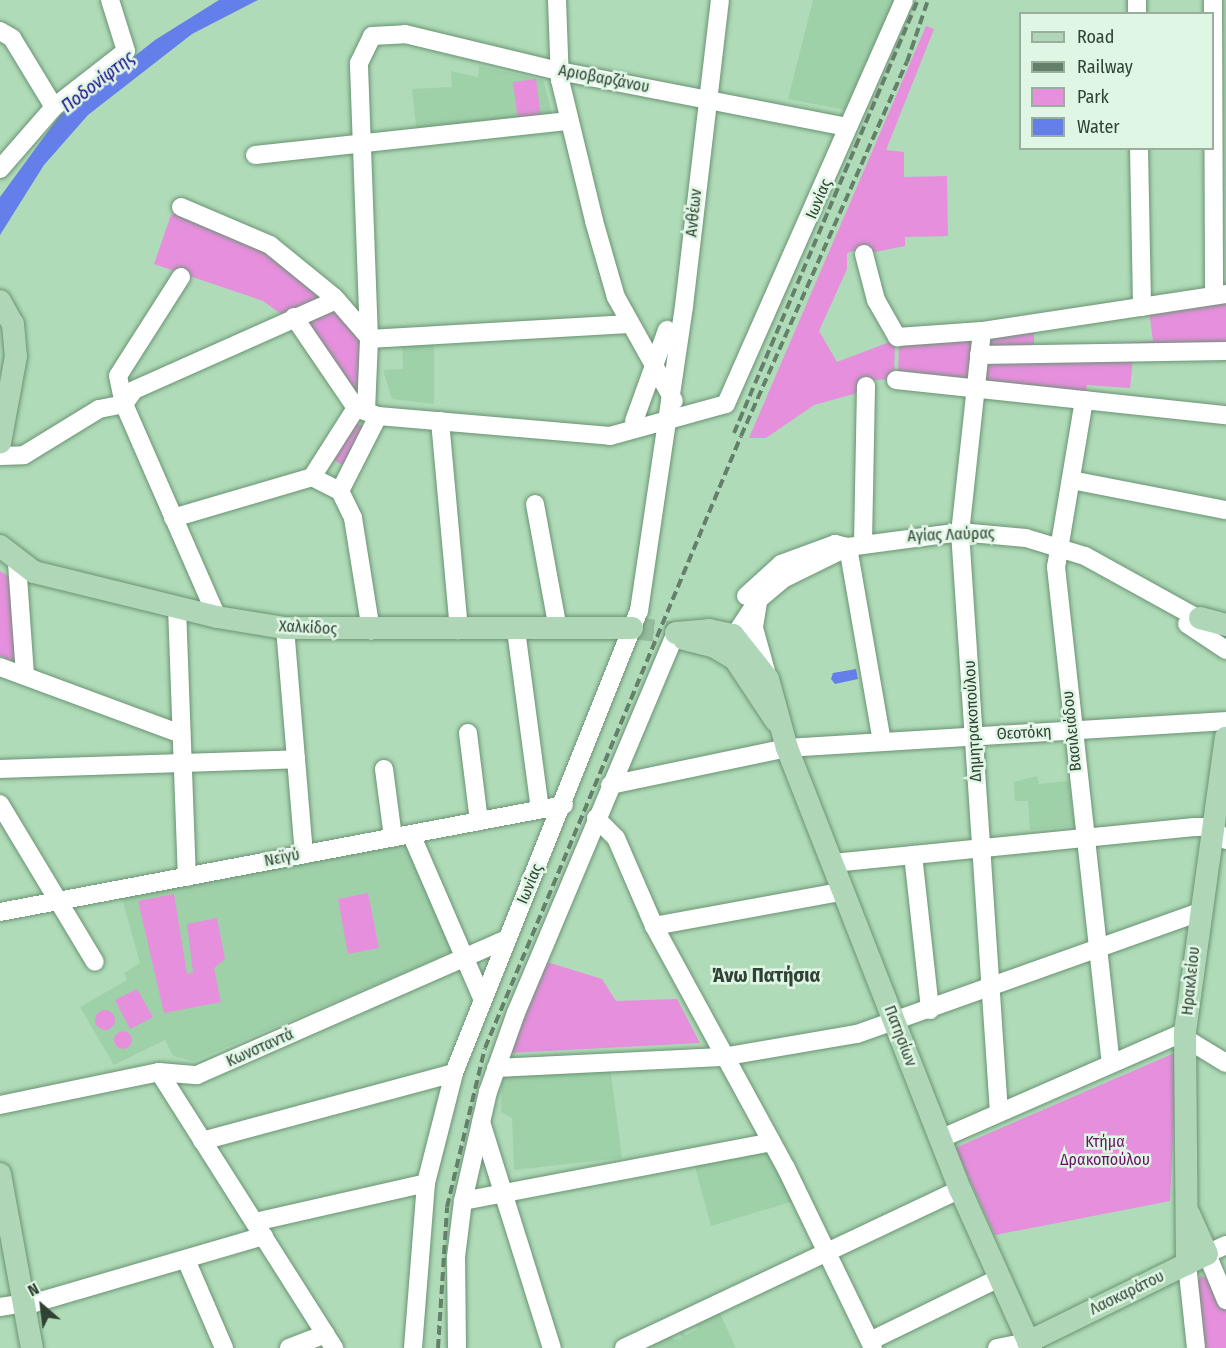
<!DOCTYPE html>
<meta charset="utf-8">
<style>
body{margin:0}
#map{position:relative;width:1226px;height:1348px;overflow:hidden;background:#b0dbb8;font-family:"Fira Sans Condensed",sans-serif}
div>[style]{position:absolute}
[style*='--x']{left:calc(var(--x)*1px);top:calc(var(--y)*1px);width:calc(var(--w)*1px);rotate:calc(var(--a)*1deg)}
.built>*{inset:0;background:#9fd1a9}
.green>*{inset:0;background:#e68fdd}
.round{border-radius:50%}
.water>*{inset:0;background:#647fea}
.major-tunnel>*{height:22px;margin-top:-11px;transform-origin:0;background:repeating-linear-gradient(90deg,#96bc9e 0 22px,transparent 0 33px)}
.roads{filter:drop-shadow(0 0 2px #6a9373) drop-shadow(0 0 2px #6a9373)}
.minor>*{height:18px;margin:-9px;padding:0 9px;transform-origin:9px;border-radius:9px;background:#fff}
.major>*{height:22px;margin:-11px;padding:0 11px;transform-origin:11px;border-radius:11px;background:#aed6b7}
.rail>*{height:4px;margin-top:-2px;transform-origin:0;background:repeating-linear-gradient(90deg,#64806a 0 9px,transparent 0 13.5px)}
span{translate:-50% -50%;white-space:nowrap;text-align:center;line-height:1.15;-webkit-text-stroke:5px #e0f6e4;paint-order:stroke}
.street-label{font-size:16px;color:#304234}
.park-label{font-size:16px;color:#6b1166}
.water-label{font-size:18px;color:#18098f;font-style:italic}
.quarter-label{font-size:20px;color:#304234;font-weight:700}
.legend{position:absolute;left:1019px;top:12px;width:195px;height:138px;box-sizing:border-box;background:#e0f6e4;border:2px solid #9aae9e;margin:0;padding:8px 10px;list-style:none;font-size:18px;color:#304234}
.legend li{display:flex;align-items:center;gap:12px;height:30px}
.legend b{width:30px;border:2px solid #9aae9e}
.north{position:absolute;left:12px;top:1276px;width:60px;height:60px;-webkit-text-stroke:4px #e0f6e4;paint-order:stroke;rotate:332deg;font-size:16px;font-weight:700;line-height:24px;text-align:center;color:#304234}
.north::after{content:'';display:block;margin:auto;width:21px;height:27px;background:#304234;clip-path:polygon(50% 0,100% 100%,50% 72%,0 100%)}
</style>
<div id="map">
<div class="built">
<i style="clip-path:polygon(813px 0,894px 0,846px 110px,788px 99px)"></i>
<i style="clip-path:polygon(479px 66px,543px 80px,553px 117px,417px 134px,412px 89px,452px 87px,451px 71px,478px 77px)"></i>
<i style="clip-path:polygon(434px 337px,434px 404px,392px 399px,383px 370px,403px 369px,402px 340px)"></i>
<i style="clip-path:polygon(1037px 776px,1039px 784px,1068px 781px,1075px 826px,1030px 830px,1028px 801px,1015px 801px,1014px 782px)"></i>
<i style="clip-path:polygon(405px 843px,452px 952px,194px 1061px,173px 1056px,165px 1040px,114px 1065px,80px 1007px,127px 980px,124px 973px,140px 963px,121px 895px)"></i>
<i style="clip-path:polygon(610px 1066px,622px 1158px,514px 1170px,512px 1118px,501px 1112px,502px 1072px)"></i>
<i style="clip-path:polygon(766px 1147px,794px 1201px,711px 1226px,694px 1163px)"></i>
<i style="clip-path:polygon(719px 1311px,736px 1348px,639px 1348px,670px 1333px,674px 1340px,682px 1338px,678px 1329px,686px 1335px,698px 1329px,695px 1322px)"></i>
</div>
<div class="green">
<i style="clip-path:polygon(926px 26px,934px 29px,886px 150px,904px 152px,904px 177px,947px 176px,948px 236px,905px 237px,905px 246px,870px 253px,869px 246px,847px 253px,847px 269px,819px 331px,837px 362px,895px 340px,894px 379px,873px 380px,854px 394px,814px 405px,766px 438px,749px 438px)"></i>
<i style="clip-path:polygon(536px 79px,541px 118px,518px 121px,513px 82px)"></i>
<i style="clip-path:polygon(178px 213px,257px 245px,332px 302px,360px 337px,358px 393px,353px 396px,312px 336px,263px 301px,154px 264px,171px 215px)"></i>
<i style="clip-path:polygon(1226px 298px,1226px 354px,1133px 358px,1130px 388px,1087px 385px,1086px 394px,984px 384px,989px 334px,1034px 328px,1034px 349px,1153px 341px,1149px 311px)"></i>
<i style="clip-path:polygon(974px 333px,970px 383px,898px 376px,899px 343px)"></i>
<i style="clip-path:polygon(353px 421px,367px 429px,348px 468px,332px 459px)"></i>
<i style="clip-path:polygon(0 571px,14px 580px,19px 663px,0 656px)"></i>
<i style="clip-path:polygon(368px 893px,379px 948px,348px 954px,338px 899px)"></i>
<i style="clip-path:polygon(174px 894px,187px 974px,193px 972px,187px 924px,217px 918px,225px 959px,214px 968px,221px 1002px,164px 1013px,138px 901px)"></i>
<i style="clip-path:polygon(547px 962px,602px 979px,616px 1001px,677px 999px,700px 1043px,508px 1053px)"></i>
<i style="clip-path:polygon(137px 989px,153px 1017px,130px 1029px,115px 1000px)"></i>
<i class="round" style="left:95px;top:1010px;width:20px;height:20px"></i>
<i class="round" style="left:114px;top:1031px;width:18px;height:18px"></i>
<i style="clip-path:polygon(1177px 1052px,1170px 1201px,995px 1235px,955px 1148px)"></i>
<i style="clip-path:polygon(1201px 1276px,1213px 1281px,1226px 1311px,1226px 1348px,1203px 1348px,1197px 1283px)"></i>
</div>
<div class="water">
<i style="clip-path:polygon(219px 0,258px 0,192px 34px,88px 115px,44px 165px,0 235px,0 197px,60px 115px,155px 40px)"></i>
<i style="clip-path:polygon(856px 669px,858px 679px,835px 684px,831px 679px,833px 673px)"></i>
</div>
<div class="major-tunnel">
<i style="--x:632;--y:628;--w:44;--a:6.5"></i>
</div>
<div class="roads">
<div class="minor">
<i style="--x:557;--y:0;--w:80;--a:87.9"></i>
<i style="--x:560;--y:80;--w:145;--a:76.4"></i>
<i style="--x:594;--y:221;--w:79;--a:73.9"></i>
<i style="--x:616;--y:297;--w:119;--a:60.9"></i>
<i style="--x:1137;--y:0;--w:14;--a:90"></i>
<i style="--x:1213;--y:0;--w:295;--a:89.8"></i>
<i style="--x:0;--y:31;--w:14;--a:30"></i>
<i style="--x:12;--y:38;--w:81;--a:58.7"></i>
<i style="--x:1139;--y:148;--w:159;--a:88.9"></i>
<i style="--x:255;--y:155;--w:316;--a:-6.2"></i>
<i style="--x:0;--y:169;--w:82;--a:-48.9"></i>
<i style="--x:54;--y:107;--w:91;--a:-37.9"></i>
<i style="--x:126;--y:51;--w:53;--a:-107.4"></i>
<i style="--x:181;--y:207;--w:97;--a:23.1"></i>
<i style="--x:270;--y:245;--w:82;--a:39.1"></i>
<i style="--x:334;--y:297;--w:50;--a:49"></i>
<i style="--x:864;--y:254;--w:48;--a:75.4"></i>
<i style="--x:876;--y:300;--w:43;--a:60.4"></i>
<i style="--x:897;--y:337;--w:85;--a:-4"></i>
<i style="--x:982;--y:331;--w:247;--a:-8.6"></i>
<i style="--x:181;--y:277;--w:117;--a:122.5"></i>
<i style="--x:118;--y:376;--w:29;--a:78"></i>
<i style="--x:124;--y:404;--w:232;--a:66.4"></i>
<i style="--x:294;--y:317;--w:110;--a:55.7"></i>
<i style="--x:982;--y:331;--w:202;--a:96.2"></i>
<i style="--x:960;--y:532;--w:582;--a:86.16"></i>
<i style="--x:369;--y:339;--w:260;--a:-3.3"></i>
<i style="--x:979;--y:355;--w:247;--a:-0.9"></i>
<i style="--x:896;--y:380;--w:332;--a:6.1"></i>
<i style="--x:1084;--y:400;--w:169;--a:99.5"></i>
<i style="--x:1056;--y:567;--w:499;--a:83.7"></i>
<i style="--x:124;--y:404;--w:17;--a:-54"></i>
<i style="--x:134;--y:390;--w:217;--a:-24"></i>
<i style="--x:332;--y:302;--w:5;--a:-68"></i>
<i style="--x:356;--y:408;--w:23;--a:20"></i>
<i style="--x:378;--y:416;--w:233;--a:4.9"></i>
<i style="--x:610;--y:436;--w:120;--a:-15.4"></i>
<i style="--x:726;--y:404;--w:441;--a:-66.2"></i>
<i style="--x:366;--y:411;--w:72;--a:-87.6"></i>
<i style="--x:369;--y:339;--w:276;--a:-92.1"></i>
<i style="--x:359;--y:63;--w:30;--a:-64"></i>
<i style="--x:372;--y:36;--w:33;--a:-3"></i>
<i style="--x:405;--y:34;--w:158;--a:13.5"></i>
<i style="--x:559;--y:71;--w:293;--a:11"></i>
<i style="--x:440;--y:421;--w:210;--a:84.8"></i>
<i style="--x:634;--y:421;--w:97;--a:-70.1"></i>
<i style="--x:0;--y:456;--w:24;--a:-2"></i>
<i style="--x:24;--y:455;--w:88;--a:-31.5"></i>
<i style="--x:99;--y:409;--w:25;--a:-11"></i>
<i style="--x:312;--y:477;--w:82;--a:-57.5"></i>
<i style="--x:1071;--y:480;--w:158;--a:11"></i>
<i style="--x:340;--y:491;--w:30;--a:64"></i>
<i style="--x:353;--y:518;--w:114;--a:80.9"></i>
<i style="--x:340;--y:491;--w:84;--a:-63.1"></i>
<i style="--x:535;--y:504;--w:127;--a:79.6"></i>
<i style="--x:173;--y:518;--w:145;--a:-16.4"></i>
<i style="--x:312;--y:477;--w:31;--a:27"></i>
<i style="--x:863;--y:543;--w:157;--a:-88.9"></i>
<i style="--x:848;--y:547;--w:198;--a:80.1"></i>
<i style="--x:17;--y:563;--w:112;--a:85.9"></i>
<i style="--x:746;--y:596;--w:47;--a:-42.4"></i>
<i style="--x:781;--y:564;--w:58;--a:-20.3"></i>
<i style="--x:835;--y:544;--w:13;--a:13"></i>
<i style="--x:758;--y:602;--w:26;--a:99"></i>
<i style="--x:754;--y:628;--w:49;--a:74.5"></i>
<i style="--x:177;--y:607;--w:270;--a:87.9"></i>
<i style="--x:1187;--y:624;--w:47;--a:33.7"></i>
<i style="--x:285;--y:628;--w:227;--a:85.2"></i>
<i style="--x:516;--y:630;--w:181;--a:82.4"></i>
<i style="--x:727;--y:647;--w:56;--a:-56.6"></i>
<i style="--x:758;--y:600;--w:33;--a:-40"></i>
<i style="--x:783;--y:579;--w:72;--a:-26.2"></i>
<i style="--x:848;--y:547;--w:113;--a:-7.6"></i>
<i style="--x:960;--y:532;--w:66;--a:5.2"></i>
<i style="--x:1026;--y:538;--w:62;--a:17"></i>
<i style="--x:1085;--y:556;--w:145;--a:28.9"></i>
<i style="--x:0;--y:667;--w:193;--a:20.3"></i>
<i style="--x:468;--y:733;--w:89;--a:82.9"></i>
<i style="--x:0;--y:769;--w:296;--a:-1.9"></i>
<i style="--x:384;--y:769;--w:69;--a:82.5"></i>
<i style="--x:610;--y:785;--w:181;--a:-11.8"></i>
<i style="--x:787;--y:748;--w:440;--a:-3.5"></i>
<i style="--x:0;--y:804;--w:184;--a:59"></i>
<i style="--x:596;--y:818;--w:28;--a:45"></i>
<i style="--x:616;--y:838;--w:96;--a:66.6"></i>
<i style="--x:654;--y:926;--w:276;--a:61.4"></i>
<i style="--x:786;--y:1168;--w:200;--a:64.2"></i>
<i style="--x:411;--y:834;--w:179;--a:66.6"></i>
<i style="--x:913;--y:855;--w:156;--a:83.7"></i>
<i style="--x:833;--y:863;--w:363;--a:-5.7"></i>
<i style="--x:1194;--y:827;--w:18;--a:0"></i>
<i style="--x:1212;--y:827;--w:19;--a:43"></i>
<i style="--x:0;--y:912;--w:574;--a:-10.74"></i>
<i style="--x:654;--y:926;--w:193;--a:-10.4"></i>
<i style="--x:1185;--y:1038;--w:48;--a:31.4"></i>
<i style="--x:496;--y:1068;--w:226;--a:-2.8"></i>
<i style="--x:722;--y:1057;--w:137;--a:-9.7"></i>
<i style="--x:857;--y:1034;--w:363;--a:-19.6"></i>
<i style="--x:159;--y:1072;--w:327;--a:57.6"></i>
<i style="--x:0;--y:1105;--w:162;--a:-11.7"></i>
<i style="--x:159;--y:1072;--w:38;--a:5"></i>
<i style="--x:197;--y:1075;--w:339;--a:-23.7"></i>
<i style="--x:481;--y:1122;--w:237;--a:72.6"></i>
<i style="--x:949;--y:1135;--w:257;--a:-23.6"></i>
<i style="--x:202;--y:1141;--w:261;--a:-15.1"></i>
<i style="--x:463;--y:1201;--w:314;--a:-10.8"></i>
<i style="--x:255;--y:1222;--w:175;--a:-12.8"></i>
<i style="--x:1226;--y:1245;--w:21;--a:155"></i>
<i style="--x:1207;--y:1254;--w:50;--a:67.6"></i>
<i style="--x:187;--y:1262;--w:94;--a:66.7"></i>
<i style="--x:1187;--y:1264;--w:84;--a:83.9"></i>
<i style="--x:24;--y:1306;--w:250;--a:-16.3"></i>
<i style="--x:0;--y:1307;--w:12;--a:-9"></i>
<i style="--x:870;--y:1341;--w:144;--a:-26"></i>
<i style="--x:289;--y:1348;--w:39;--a:-21"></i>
<i style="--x:413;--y:1348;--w:166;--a:-85.5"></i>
<i style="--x:426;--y:1183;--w:114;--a:-75.7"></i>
<i style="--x:454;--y:1073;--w:498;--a:-68.2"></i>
<i style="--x:639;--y:611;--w:308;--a:-81.6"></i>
<i style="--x:684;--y:306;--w:308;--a:-83.3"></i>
<i style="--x:457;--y:1348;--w:91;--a:-90.6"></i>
<i style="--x:456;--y:1257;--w:56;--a:-82.9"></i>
<i style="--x:463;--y:1201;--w:112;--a:-77.1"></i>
<i style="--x:488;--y:1092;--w:84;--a:-70.5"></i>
<i style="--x:516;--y:1013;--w:412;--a:-67.2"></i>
<i style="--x:624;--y:1348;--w:372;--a:-25.3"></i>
<i style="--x:997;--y:1348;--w:32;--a:-11"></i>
</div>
<div class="major">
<i style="--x:0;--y:301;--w:26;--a:61"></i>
<i style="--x:13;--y:324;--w:32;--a:85"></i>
<i style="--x:16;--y:356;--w:88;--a:100.4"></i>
<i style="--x:0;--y:546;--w:43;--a:37.4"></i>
<i style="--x:34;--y:572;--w:188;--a:13.8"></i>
<i style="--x:217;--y:617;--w:69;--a:9.2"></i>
<i style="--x:285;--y:628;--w:347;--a:0"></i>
<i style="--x:1200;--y:618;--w:27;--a:15"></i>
<i style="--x:676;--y:633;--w:33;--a:-5"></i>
<i style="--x:709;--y:630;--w:25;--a:12"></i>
<i style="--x:733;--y:635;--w:56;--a:51.5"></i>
<i style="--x:768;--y:679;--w:72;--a:74.6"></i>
<i style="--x:787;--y:748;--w:474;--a:68.6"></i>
<i style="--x:960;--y:1189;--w:174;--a:65.9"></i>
<i style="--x:684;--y:639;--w:30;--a:14"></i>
<i style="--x:713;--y:646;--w:26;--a:31"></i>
<i style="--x:735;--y:659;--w:74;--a:56.5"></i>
<i style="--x:0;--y:1174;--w:177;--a:79.6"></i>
<i style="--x:1187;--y:1264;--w:232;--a:-90.5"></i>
<i style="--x:1185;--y:1032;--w:297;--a:-82.1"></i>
<i style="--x:1028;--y:1342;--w:199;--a:-26.2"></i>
<i style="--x:1207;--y:1254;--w:44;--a:-114.2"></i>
</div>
</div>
<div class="rail">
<i style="--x:734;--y:433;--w:470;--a:-67"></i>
<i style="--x:438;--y:1348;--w:141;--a:-86.3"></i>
<i style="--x:447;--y:1207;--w:163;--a:-76.6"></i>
<i style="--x:485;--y:1048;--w:663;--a:-67.3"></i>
<i style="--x:741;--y:436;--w:409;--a:-66.1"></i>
<i style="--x:907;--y:62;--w:65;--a:-71.3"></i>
</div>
<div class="street-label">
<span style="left:604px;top:79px;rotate:11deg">Αριοβαρζάνου</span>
<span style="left:819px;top:199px;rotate:-67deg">Ιωνίας</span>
<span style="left:694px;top:213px;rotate:-84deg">Ανθέων</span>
<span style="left:951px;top:535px;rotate:-2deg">Αγίας Λαύρας</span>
<span style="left:308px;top:628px;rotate:3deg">Χαλκίδος</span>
<span style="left:973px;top:721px;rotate:-93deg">Δημητρακοπούλου</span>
<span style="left:1072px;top:731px;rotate:-96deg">Βασιλειάδου</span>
<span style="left:1024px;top:733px;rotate:-3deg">Θεοτόκη</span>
<span style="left:282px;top:858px;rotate:-11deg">Νεϊγύ</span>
<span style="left:530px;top:884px;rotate:-67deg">Ιωνίας</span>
<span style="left:1191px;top:981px;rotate:-84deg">Ηρακλείου</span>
<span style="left:900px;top:1036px;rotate:69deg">Πατησίων</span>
<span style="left:260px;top:1048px;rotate:-24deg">Κωνσταντά</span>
<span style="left:1127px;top:1293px;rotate:-26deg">Λασκαράτου</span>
</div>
<div class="park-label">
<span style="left:1105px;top:1151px">Κτήμα<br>Δρακοπούλου</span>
</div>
<div class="water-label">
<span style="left:98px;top:82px;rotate:-38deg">Ποδονίφτης</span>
</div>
<div class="quarter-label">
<span style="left:766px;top:975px">Άνω Πατήσια</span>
</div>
<ul class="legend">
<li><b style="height:8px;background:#aed6b7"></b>Road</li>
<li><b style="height:8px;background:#64806a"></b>Railway</li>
<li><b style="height:16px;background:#e68fdd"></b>Park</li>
<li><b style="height:16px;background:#647fea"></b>Water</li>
</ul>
<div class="north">N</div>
</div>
